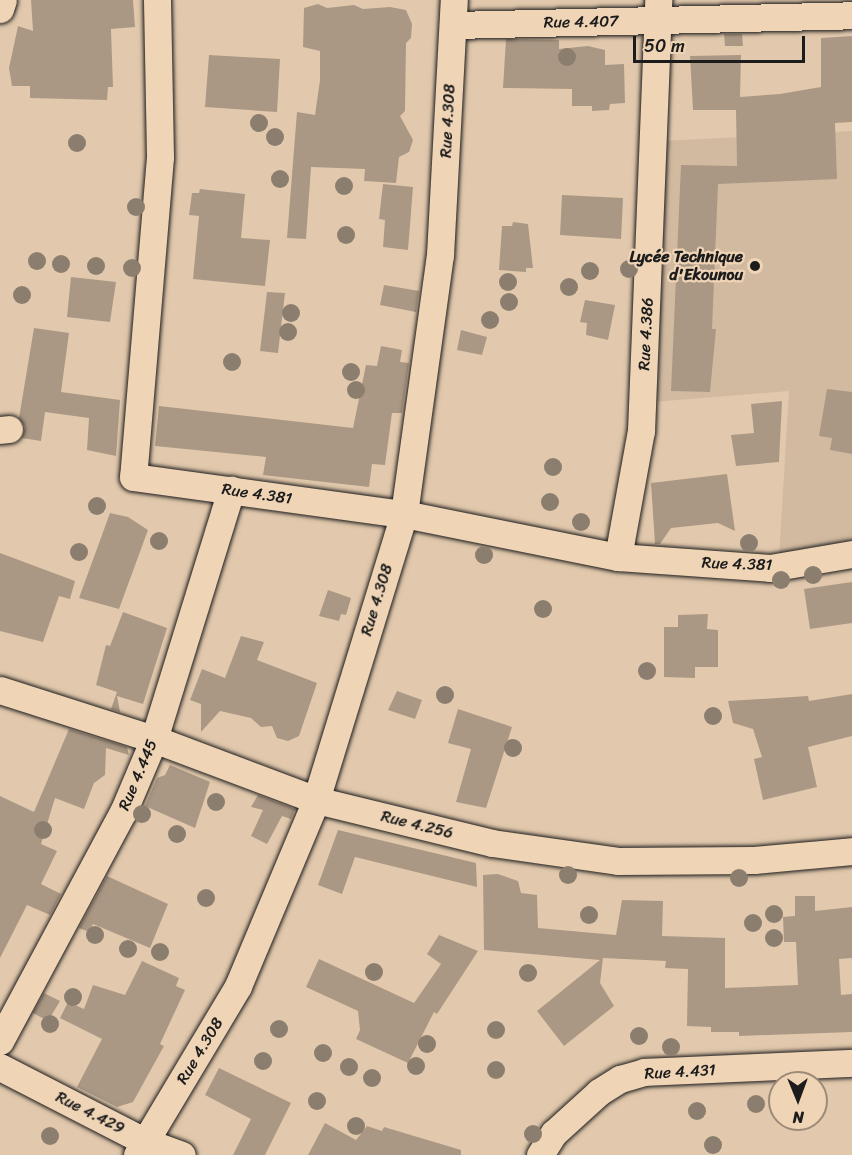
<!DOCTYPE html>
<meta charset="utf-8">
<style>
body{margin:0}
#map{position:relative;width:852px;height:1155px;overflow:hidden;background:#e2c9ad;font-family:Sriracha,sans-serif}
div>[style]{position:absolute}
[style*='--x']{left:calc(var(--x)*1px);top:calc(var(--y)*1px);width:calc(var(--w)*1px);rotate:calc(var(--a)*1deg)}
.built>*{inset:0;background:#d2baa1}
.building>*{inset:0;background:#ab9884}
.roads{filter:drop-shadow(0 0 2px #1c1c1c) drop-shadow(0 0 2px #1c1c1c)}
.minor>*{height:27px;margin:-13.5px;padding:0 13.5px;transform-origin:13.5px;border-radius:13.5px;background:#efd4b6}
.trees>*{width:18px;height:18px;margin:-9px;border-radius:50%;background:#8c7e6e}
.dots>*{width:16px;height:16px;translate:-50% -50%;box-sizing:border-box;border:3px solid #efd4b6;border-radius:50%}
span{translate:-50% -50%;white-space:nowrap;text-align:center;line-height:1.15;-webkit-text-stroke:4.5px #efd4b6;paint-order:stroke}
.street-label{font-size:16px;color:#1c1c1c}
.poi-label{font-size:16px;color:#1c1c1c;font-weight:700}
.right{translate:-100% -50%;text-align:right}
.north{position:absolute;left:768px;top:1071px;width:60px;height:60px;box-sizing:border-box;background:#efd4b6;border:2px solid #9b8a78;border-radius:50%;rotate:179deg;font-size:16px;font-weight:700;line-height:24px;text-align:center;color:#1c1c1c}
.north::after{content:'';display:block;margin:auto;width:21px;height:27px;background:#1c1c1c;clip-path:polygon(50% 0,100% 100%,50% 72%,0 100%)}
.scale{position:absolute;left:633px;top:36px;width:172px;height:27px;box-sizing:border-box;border:3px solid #1c1c1c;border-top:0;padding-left:8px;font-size:18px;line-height:21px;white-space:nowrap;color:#1c1c1c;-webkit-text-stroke:4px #efd4b6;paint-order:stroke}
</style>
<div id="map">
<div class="built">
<i style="clip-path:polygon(852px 131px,852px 544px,779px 558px,789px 391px,653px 402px,662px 141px)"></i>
</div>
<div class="building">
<i style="clip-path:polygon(31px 0,133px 0,135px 27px,111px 29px,113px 87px,108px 87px,107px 100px,30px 98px,30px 86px,12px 86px,9px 68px,18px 26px,33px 31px)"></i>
<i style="clip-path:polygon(318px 4px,327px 8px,354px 5px,363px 9px,390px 7px,406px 10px,412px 24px,411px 38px,406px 43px,405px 111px,400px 116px,413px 140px,409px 152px,399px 157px,396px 183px,364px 181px,365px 169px,311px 167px,306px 239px,287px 238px,297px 112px,315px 115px,320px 80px,320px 51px,303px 47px,304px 8px)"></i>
<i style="clip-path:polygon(724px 34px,742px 34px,743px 46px,725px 46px)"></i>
<i style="clip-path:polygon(852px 36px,852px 122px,835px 123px,837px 179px,718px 184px,712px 329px,716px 329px,710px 392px,671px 391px,681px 165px,737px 166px,736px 110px,693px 110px,690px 56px,741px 55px,740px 97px,780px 94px,821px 87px,821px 38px)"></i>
<i style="clip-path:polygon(506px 39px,559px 40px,559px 49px,588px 46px,605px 50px,605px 65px,624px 64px,625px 103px,610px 104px,609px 110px,592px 111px,592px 106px,572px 106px,572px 89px,503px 88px)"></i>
<i style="clip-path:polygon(209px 55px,280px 59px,277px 112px,205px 107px)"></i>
<i style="clip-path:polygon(383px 184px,413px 187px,408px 250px,383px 247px,385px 220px,379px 219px)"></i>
<i style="clip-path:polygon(200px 189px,245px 194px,241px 238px,270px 240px,265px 286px,193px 279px,199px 216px,189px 215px,192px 193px,199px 193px)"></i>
<i style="clip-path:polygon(562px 195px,623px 198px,621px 239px,560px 235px)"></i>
<i style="clip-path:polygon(513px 222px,528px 224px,533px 268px,526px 268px,526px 272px,499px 270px,502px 226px,512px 226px)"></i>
<i style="clip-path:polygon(71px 277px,116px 282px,110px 322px,67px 317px)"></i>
<i style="clip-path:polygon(384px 285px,419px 291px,416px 312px,380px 305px)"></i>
<i style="clip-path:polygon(267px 292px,285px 293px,278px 353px,260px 351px)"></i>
<i style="clip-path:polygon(585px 300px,615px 305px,608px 340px,586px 335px,587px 323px,580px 322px)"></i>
<i style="clip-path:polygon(34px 328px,69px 333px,61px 392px,120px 400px,116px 456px,87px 450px,89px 418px,45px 412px,41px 441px,22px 438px,25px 427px,19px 418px)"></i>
<i style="clip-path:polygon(461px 330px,487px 337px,482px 355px,457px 350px)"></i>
<i style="clip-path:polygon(381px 346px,402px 350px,400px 362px,409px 363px,402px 413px,392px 413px,385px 465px,372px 464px,369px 487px,263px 475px,266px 457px,155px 446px,159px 406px,353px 428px,366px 365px,377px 366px)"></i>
<i style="clip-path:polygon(827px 389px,852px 392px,852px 454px,830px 450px,832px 438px,819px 436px)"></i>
<i style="clip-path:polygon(782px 401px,779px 462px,736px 466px,731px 435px,754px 433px,751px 404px)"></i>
<i style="clip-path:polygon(727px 474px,735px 531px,718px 523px,671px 528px,660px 544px,655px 544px,651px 483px)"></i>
<i style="clip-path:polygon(110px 513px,128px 517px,148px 530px,119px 609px,79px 598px)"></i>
<i style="clip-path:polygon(0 553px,75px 581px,70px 599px,59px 596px,43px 642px,0 631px)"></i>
<i style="clip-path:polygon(852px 582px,852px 623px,810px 629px,804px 589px)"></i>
<i style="clip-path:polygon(328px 590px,351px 598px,346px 615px,341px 614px,339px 621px,319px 616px)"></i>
<i style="clip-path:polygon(123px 612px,167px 628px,143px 704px,117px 696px,120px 712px,111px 709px,117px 692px,96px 685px,106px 645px,110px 646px)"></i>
<i style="clip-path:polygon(708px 614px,707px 629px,718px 630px,718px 667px,695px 667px,695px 678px,664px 677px,664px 627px,678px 627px,678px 615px)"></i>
<i style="clip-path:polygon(241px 636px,264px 642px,257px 660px,317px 683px,299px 736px,288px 741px,277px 738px,272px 726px,261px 727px,251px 718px,220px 711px,201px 732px,201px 704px,190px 700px,202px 669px,225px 678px)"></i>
<i style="clip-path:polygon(397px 691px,422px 700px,415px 719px,388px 710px)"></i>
<i style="clip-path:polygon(852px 694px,852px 736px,808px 747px,817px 787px,763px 800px,754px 759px,762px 757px,753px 729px,733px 723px,728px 701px,808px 696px,809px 701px)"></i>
<i style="clip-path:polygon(458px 709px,512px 727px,486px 808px,456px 802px,471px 749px,448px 743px)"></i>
<i style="clip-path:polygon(69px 729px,127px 747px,129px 755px,106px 748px,105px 775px,94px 783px,84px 809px,55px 798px,41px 844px,57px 851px,41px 884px,61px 894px,50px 915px,27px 905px,0 958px,0 796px,34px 812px)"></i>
<i style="clip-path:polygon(170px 765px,210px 782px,195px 828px,145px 806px,157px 778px,165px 775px)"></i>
<i style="clip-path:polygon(258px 795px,295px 809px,291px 819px,282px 816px,267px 844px,251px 836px,263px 810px,251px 807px)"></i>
<i style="clip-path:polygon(338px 830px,476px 863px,477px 887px,355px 857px,342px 894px,318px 885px)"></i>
<i style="clip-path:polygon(498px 874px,518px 881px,521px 893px,537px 895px,538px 928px,616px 935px,622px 900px,663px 901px,662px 936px,725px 938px,725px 988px,798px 985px,796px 942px,784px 942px,783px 917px,795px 916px,795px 896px,815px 896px,815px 911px,852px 907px,852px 958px,839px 959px,841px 995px,852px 994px,852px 1032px,739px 1036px,739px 1032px,711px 1032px,711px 1027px,687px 1026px,688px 969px,665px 968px,666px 961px,603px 958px,600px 983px,614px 1006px,564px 1046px,537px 1011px,600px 960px,484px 950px,483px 875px)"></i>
<i style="clip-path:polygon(107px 876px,168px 904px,150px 948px,93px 924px,89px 932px,79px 928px)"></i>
<i style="clip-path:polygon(439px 935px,478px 951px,437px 1014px,434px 1012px,408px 1063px,356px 1039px,360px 1030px,358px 1011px,306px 987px,319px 959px,414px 1003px,441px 964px,427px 954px)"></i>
<i style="clip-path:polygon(142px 961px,179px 978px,176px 986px,185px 990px,160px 1044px,164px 1046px,133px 1102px,117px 1107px,77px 1087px,102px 1039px,60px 1018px,68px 1002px,84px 1009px,93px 985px,125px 995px)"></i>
<i style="clip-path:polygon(44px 993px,60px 1001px,48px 1021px,33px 1013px)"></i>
<i style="clip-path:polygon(219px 1068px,291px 1103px,265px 1155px,233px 1155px,251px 1119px,205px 1095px)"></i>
<i style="clip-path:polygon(325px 1123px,356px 1140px,367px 1126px,382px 1131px,384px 1127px,461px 1150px,461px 1155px,308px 1155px)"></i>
</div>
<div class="roads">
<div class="minor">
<i style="--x:157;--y:0;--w:157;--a:88.9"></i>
<i style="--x:160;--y:157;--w:321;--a:94.8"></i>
<i style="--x:133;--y:477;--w:274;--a:7.8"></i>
<i style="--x:404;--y:514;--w:218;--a:11.4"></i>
<i style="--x:618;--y:557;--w:152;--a:4.1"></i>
<i style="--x:770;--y:568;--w:83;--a:-9.7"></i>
<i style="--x:0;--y:9;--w:9;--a:-72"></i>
<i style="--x:454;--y:25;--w:398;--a:-1.4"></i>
<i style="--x:0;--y:430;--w:9;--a:-6"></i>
<i style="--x:618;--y:557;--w:128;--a:-79.7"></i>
<i style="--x:641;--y:431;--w:431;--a:-87.7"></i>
<i style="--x:0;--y:690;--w:162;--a:17.7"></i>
<i style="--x:154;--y:739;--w:173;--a:20.6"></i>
<i style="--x:316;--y:800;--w:181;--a:13.7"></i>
<i style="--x:492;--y:843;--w:127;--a:8.1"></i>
<i style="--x:618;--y:861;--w:136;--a:-0.4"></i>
<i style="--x:754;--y:860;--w:98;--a:-5.2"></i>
<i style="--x:0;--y:1041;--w:260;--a:-61.8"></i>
<i style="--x:123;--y:812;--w:79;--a:-67"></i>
<i style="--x:154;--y:739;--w:261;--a:-72.8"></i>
<i style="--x:0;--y:1067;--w:164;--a:27.2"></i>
<i style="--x:146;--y:1142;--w:38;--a:20"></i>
<i style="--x:137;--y:1155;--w:197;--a:-59.1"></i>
<i style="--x:238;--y:986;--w:202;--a:-67.2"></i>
<i style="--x:316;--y:800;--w:299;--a:-72.9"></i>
<i style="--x:404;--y:514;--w:261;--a:-82.1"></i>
<i style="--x:440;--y:255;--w:255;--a:-86.9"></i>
<i style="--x:540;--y:1155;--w:26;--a:-58"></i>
<i style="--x:554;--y:1133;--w:61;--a:-42.3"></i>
<i style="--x:599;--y:1092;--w:25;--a:-32"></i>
<i style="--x:620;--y:1079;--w:25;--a:-16"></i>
<i style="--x:644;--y:1072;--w:208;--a:-2.5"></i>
</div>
</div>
<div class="trees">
<i style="left:567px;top:57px"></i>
<i style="left:259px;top:123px"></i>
<i style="left:275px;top:137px"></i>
<i style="left:77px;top:143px"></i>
<i style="left:280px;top:179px"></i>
<i style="left:344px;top:186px"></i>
<i style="left:136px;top:207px"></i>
<i style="left:346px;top:235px"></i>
<i style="left:37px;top:261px"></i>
<i style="left:61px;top:264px"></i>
<i style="left:96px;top:266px"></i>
<i style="left:132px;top:268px"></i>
<i style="left:629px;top:269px"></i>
<i style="left:590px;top:271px"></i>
<i style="left:508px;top:282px"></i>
<i style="left:569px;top:287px"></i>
<i style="left:22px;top:295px"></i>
<i style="left:509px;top:302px"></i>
<i style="left:291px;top:313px"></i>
<i style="left:490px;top:320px"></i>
<i style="left:288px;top:332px"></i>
<i style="left:232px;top:362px"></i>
<i style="left:351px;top:372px"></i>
<i style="left:356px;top:390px"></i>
<i style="left:553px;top:467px"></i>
<i style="left:550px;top:502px"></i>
<i style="left:97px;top:506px"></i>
<i style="left:581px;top:522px"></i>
<i style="left:159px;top:541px"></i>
<i style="left:749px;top:543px"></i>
<i style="left:79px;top:552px"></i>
<i style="left:484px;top:555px"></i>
<i style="left:813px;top:575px"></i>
<i style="left:781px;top:580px"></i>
<i style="left:543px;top:609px"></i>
<i style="left:647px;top:671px"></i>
<i style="left:445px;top:695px"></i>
<i style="left:713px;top:716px"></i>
<i style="left:513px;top:748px"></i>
<i style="left:216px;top:802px"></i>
<i style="left:142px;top:814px"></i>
<i style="left:43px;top:830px"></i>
<i style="left:177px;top:834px"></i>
<i style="left:568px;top:875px"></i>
<i style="left:739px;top:878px"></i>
<i style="left:206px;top:898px"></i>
<i style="left:774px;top:914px"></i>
<i style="left:589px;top:915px"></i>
<i style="left:753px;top:923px"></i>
<i style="left:95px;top:935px"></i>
<i style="left:774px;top:938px"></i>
<i style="left:128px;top:949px"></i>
<i style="left:160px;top:952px"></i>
<i style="left:374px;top:972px"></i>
<i style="left:528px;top:973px"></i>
<i style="left:73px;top:997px"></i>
<i style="left:50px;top:1024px"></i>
<i style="left:279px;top:1029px"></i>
<i style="left:496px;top:1030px"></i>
<i style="left:639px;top:1036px"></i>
<i style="left:427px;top:1044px"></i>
<i style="left:671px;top:1047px"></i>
<i style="left:323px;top:1053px"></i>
<i style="left:263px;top:1061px"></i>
<i style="left:416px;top:1066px"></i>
<i style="left:349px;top:1067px"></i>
<i style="left:496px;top:1070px"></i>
<i style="left:372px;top:1078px"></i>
<i style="left:317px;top:1101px"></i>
<i style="left:756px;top:1104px"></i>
<i style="left:697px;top:1111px"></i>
<i style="left:356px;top:1126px"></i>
<i style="left:533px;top:1134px"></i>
<i style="left:50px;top:1136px"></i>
<i style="left:713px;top:1145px"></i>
</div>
<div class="dots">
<i style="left:755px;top:266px;background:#1c1c1c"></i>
</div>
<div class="street-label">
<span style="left:581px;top:22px;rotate:-1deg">Rue 4.407</span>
<span style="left:448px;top:121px;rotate:-87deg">Rue 4.308</span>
<span style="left:646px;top:334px;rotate:-87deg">Rue 4.386</span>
<span style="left:257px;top:494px;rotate:8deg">Rue 4.381</span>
<span style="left:737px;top:564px;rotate:2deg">Rue 4.381</span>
<span style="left:377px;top:600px;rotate:-73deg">Rue 4.308</span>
<span style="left:138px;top:775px;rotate:-67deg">Rue 4.445</span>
<span style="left:417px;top:825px;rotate:14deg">Rue 4.256</span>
<span style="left:200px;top:1051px;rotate:-59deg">Rue 4.308</span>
<span style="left:680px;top:1072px;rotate:-3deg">Rue 4.431</span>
<span style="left:90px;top:1113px;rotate:27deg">Rue 4.429</span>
</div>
<div class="poi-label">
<span class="right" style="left:743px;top:266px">Lycée Technique<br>d'Ekounou</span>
</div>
<div class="north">N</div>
<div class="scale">50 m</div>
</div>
